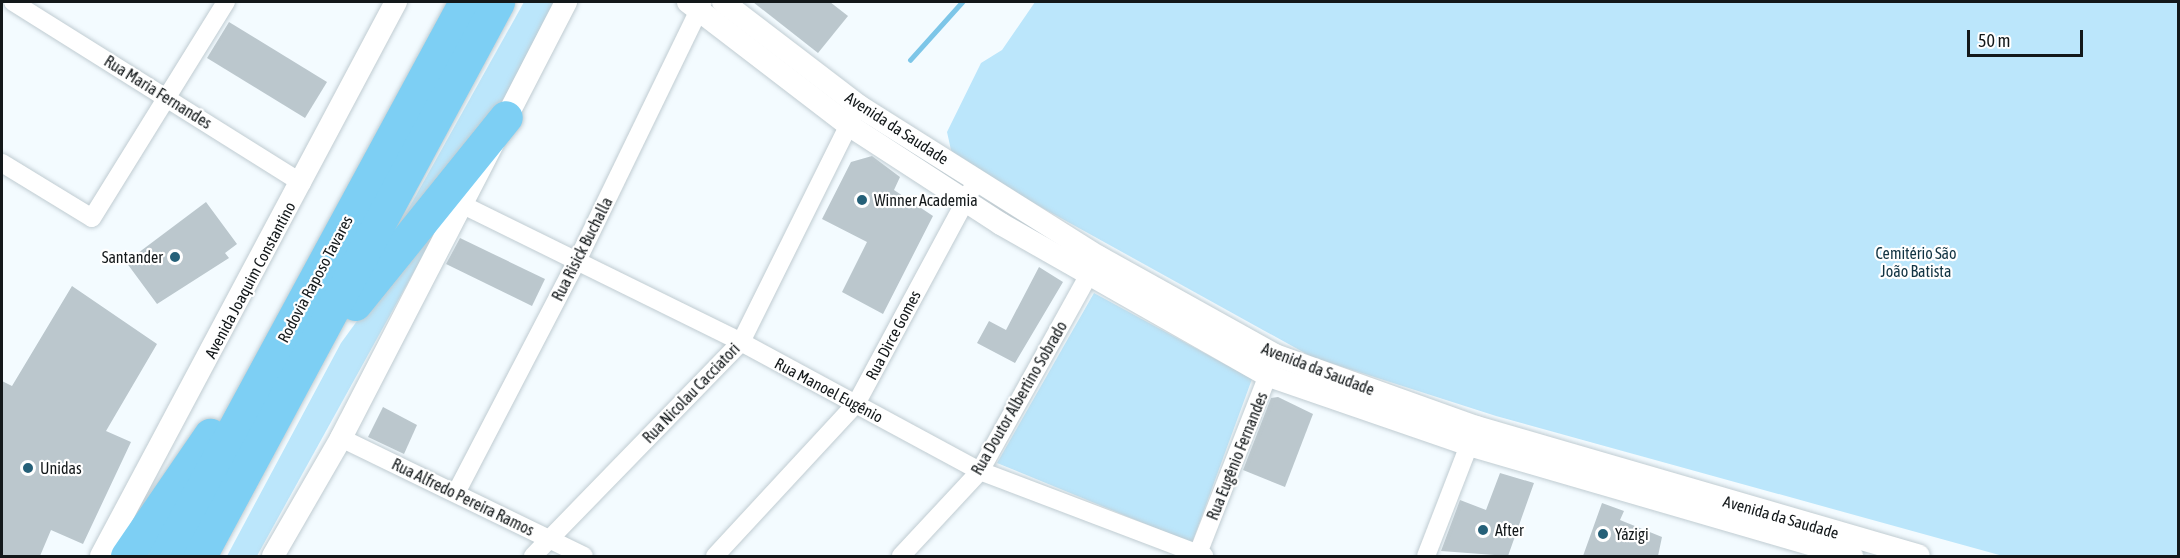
<!DOCTYPE html>
<meta charset="utf-8">
<style>
body{margin:0}
#map{position:relative;width:2180px;height:558px;overflow:hidden;background:#f3fbff;font-family:"Asap Condensed",sans-serif}
div>[style]{position:absolute}
[style*='--x']{left:calc(var(--x)*1px);top:calc(var(--y)*1px);width:calc(var(--w)*1px);rotate:calc(var(--a)*1deg)}
.green>*{inset:0;background:#bbe6fb}
.stream>*{height:4.5px;margin:-2.25px;padding:0 2.25px;transform-origin:2.25px;border-radius:2.25px;background:#7dc6e8}
.building>*{inset:0;background:#bbc7cd}
.roads{filter:drop-shadow(0 0 2px #c0ccd2) drop-shadow(0 0 2px #c0ccd2)}
.minor>*{height:18px;margin:-9px;padding:0 9px;transform-origin:9px;border-radius:9px;background:#fff}
.tertiary>*{height:22px;margin:-11px;padding:0 11px;transform-origin:11px;border-radius:11px;background:#fff}
.motorway>*{height:33px;margin:-16.5px;padding:0 16.5px;transform-origin:16.5px;border-radius:16.5px;background:#7dcff4}
.dots>*{width:16px;height:16px;translate:-50% -50%;box-sizing:border-box;border:3px solid #fff;border-radius:50%}
span{translate:-50% -50%;white-space:nowrap;text-align:center;line-height:1.15;-webkit-text-stroke:4.5px #fff;paint-order:stroke}
.street-label{font-size:16px;color:#13181a}
.poi-label{font-size:16px;color:#13181a}
.left{translate:0 -50%;text-align:left}
.right{translate:-100% -50%;text-align:right}
.park-label{font-size:16px;color:#123443}
.frame{position:absolute;inset:0;border:3px solid #13181a;pointer-events:none}
.scale{position:absolute;left:1967px;top:30px;width:116px;height:27px;box-sizing:border-box;border:3px solid #13181a;border-top:0;padding-left:8px;font-size:18px;line-height:21px;white-space:nowrap;color:#13181a;-webkit-text-stroke:4px #fff;paint-order:stroke}
</style>
<div id="map">
<div class="green">
<i style="clip-path:polygon(524px 2px,554px 2px,497px 112px,381px 258px)"></i>
<i style="clip-path:polygon(1035px 2px,2178px 2px,2178px 556px,2003px 556px,1496px 416px,1312px 357px,963px 164px,951px 150px,947px 132px,981px 63px,1002px 50px)"></i>
<i style="clip-path:polygon(434px 215px,432px 239px,257px 556px,227px 556px,341px 343px)"></i>
<i style="clip-path:polygon(1094px 293px,1252px 379px,1192px 543px,997px 463px)"></i>
</div>
<div class="stream">
<i style="--x:910;--y:60;--w:78;--a:-48.1"></i>
</div>
<div class="building">
<i style="clip-path:polygon(753px 2px,830px 2px,848px 16px,818px 53px)"></i>
<i style="clip-path:polygon(229px 22px,327px 82px,305px 118px,207px 58px)"></i>
<i style="clip-path:polygon(872px 156px,900px 177px,894px 190px,933px 216px,883px 314px,842px 292px,867px 242px,822px 219px,851px 162px)"></i>
<i style="clip-path:polygon(206px 202px,237px 244px,225px 253px,229px 258px,157px 304px,126px 262px)"></i>
<i style="clip-path:polygon(460px 238px,545px 279px,532px 306px,446px 264px)"></i>
<i style="clip-path:polygon(1039px 267px,1063px 282px,1015px 363px,977px 343px,989px 321px,1006px 330px)"></i>
<i style="clip-path:polygon(72px 286px,157px 344px,106px 431px,131px 442px,83px 544px,51px 530px,40px 556px,2px 556px,2px 381px,12px 386px)"></i>
<i style="clip-path:polygon(1278px 397px,1313px 414px,1285px 487px,1243px 470px,1271px 398px)"></i>
<i style="clip-path:polygon(383px 407px,417px 425px,404px 454px,368px 437px)"></i>
<i style="clip-path:polygon(1500px 473px,1534px 483px,1508px 556px,1441px 551px,1460px 500px,1486px 510px)"></i>
<i style="clip-path:polygon(1602px 503px,1624px 511px,1620px 520px,1662px 537px,1658px 556px,1583px 556px)"></i>
</div>
<div class="roads">
<div class="minor">
<i style="--x:13;--y:2;--w:341;--a:32.1"></i>
<i style="--x:2;--y:163;--w:105;--a:31.4"></i>
<i style="--x:92;--y:218;--w:254;--a:-58.2"></i>
<i style="--x:463;--y:205;--w:310;--a:26.2"></i>
<i style="--x:741;--y:342;--w:272;--a:28.4"></i>
<i style="--x:980;--y:471;--w:240;--a:20.8"></i>
<i style="--x:341;--y:438;--w:270;--a:25.9"></i>
<i style="--x:456;--y:493;--w:264;--a:-62.5"></i>
<i style="--x:578;--y:259;--w:286;--a:-64.1"></i>
<i style="--x:533;--y:556;--w:298;--a:-45.8"></i>
<i style="--x:741;--y:342;--w:254;--a:-63.6"></i>
<i style="--x:715;--y:556;--w:207;--a:-47.2"></i>
<i style="--x:856;--y:404;--w:244;--a:-61.7"></i>
<i style="--x:901;--y:556;--w:116;--a:-47.1"></i>
<i style="--x:980;--y:471;--w:239;--a:-61"></i>
<i style="--x:1197;--y:556;--w:205;--a:-68.6"></i>
<i style="--x:1426;--y:556;--w:133;--a:-68.8"></i>
</div>
<div class="tertiary">
<i style="--x:688;--y:2;--w:200;--a:37.5"></i>
<i style="--x:847;--y:124;--w:184;--a:33"></i>
<i style="--x:1001;--y:224;--w:308;--a:29.6"></i>
<i style="--x:1269;--y:376;--w:212;--a:19"></i>
<i style="--x:1469;--y:445;--w:399;--a:16.2"></i>
<i style="--x:723;--y:2;--w:171;--a:37.4"></i>
<i style="--x:859;--y:106;--w:284;--a:32.2"></i>
<i style="--x:1099;--y:257;--w:201;--a:29.1"></i>
<i style="--x:1275;--y:355;--w:214;--a:19.7"></i>
<i style="--x:1476;--y:427;--w:461;--a:16.2"></i>
<i style="--x:101;--y:556;--w:628;--a:-61.97"></i>
<i style="--x:273;--y:556;--w:136;--a:-60"></i>
<i style="--x:341;--y:438;--w:491;--a:-62.7"></i>
</div>
<div class="motorway">
<i style="--x:355;--y:304;--w:240;--a:-51.1"></i>
<i style="--x:127;--y:556;--w:147;--a:-55.6"></i>
<i style="--x:165;--y:556;--w:630;--a:-61.56"></i>
<i style="--x:200;--y:556;--w:629;--a:-61.72"></i>
</div>
</div>
<div class="dots">
<i style="left:862px;top:200px;background:#256078"></i>
<i style="left:175px;top:257px;background:#256078"></i>
<i style="left:28px;top:468px;background:#256078"></i>
<i style="left:1483px;top:530px;background:#256078"></i>
<i style="left:1603px;top:534px;background:#256078"></i>
</div>
<div class="street-label">
<span style="left:158px;top:92px;rotate:32deg">Rua Maria Fernandes</span>
<span style="left:897px;top:128px;rotate:33deg">Avenida da Saudade</span>
<span style="left:582px;top:249px;rotate:-63deg">Rua Risick Buchalla</span>
<span style="left:315px;top:279px;rotate:-62deg">Rodovia Raposo Tavares</span>
<span style="left:250px;top:280px;rotate:-62deg">Avenida Joaquim Constantino</span>
<span style="left:893px;top:335px;rotate:-62deg">Rua Dirce Gomes</span>
<span style="left:1318px;top:369px;rotate:21deg">Avenida da Saudade</span>
<span style="left:829px;top:390px;rotate:28deg">Rua Manoel Eugênio</span>
<span style="left:691px;top:393px;rotate:-46deg">Rua Nicolau Cacciatori</span>
<span style="left:1019px;top:398px;rotate:-60deg">Rua Doutor Albertino Sobrado</span>
<span style="left:1237px;top:456px;rotate:-68deg">Rua Eugênio Fernandes</span>
<span style="left:463px;top:497px;rotate:26deg">Rua Alfredo Pereira Ramos</span>
<span style="left:1781px;top:517px;rotate:16deg">Avenida da Saudade</span>
</div>
<div class="poi-label">
<span class="left" style="left:874px;top:200px">Winner Academia</span>
<span class="right" style="left:163px;top:257px">Santander</span>
<span class="left" style="left:40px;top:468px">Unidas</span>
<span class="left" style="left:1495px;top:530px">After</span>
<span class="left" style="left:1615px;top:534px">Yázigi</span>
</div>
<div class="park-label">
<span style="left:1916px;top:262px">Cemitério São<br>João Batista</span>
</div>
<div class="frame"></div>
<div class="scale">50 m</div>
</div>
